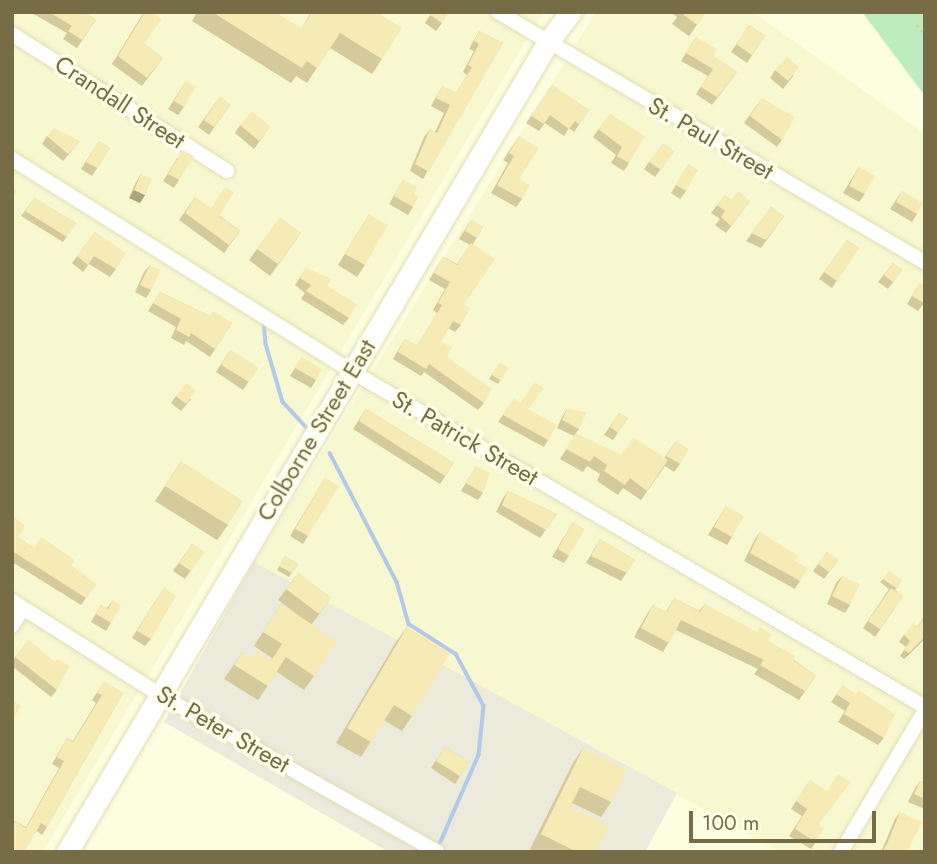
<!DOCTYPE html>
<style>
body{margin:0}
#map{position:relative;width:937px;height:864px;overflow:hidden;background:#fcfedf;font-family:Jost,sans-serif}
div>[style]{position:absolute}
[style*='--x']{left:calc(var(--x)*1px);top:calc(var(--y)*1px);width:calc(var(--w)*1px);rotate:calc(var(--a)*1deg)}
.residential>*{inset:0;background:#f8f8d0}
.industrial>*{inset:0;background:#eceadb}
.green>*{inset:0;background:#bdecbe}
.stream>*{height:3.5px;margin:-1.75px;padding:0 1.75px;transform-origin:1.75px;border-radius:1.75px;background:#b2c9e9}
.path>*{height:2.5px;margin-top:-1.25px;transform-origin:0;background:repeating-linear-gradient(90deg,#dacf98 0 2px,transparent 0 7px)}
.roads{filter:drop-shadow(0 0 2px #e0ddb7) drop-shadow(0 0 2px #e0ddb7)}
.street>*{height:14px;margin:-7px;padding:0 7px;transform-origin:7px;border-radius:7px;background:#fff}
.secondary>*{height:21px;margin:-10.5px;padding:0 10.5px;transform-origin:10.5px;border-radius:10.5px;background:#fff}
.wall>*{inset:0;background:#d4ca9b}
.shaded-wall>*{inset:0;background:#aca47e}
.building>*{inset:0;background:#f6ebb4}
span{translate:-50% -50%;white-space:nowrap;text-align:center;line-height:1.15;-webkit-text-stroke:7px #feffe7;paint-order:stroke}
.street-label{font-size:24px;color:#766c45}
.frame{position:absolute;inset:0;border:14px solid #766c45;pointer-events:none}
.scale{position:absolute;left:689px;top:811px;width:187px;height:32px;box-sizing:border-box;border:4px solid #766c45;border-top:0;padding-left:9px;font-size:21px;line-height:24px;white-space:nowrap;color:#766c45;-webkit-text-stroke:5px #feffe7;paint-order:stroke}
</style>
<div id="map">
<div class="residential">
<i style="clip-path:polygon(12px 12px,543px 12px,43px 852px,12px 852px)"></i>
<i style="clip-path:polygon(596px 12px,753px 12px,925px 134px,925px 852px,781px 852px,254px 562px)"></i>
</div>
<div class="industrial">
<i style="clip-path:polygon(254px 562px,677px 793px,645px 852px,389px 852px,164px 722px)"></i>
</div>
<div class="green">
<i style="clip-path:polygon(862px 12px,925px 12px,925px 96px)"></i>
</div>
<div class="stream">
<i style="--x:264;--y:321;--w:23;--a:85"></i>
<i style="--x:266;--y:344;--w:60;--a:73.7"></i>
<i style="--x:283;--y:402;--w:38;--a:47"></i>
<i style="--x:330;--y:453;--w:145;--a:62.6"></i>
<i style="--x:397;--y:582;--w:44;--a:74.1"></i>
<i style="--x:409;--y:624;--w:56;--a:32.6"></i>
<i style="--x:456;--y:654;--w:59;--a:61.7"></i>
<i style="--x:484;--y:706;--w:49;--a:95.8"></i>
<i style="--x:479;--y:755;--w:95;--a:113.6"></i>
</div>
<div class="path">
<i style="--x:922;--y:32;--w:8;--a:-130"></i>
<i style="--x:917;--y:26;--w:10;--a:-37"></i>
</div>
<div class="roads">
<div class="street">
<i style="--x:498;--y:12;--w:495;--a:30.4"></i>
<i style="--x:12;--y:34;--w:255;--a:32.5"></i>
<i style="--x:12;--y:159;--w:400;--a:32"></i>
<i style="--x:351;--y:371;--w:665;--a:30.34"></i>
<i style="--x:12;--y:601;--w:175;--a:32.4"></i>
<i style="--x:160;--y:695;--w:318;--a:29.5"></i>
<i style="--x:12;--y:626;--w:21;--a:-59"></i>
<i style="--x:841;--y:852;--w:165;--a:-59.4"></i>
</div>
<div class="secondary">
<i style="--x:67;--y:852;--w:942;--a:-59.3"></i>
<i style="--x:548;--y:42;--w:38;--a:-53"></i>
</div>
</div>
<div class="wall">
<i style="clip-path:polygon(30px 12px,84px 12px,96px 20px,77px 48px,63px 39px,67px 33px)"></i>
<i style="clip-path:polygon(144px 12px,144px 44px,163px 58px,142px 86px,112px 64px)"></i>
<i style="clip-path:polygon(194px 12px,274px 12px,301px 29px,311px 12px,376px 12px,382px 59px,372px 74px,330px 48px,307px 83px,296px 76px,291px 83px,192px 21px,196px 14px)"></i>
<i style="clip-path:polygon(432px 12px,442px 23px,436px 31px,425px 23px)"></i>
<i style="clip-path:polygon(671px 12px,706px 12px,689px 36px,672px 24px,677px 17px)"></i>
<i style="clip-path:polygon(749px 25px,765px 36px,747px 63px,731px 52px)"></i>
<i style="clip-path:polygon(479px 31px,503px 43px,423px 179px,410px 171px,424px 137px,430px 129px,435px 132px,444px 113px,431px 106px,442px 86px,456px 93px,467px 75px,463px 72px,474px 51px,469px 49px)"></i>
<i style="clip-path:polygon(696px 37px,713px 56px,737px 72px,712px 105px,696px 94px,708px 76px,681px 61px)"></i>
<i style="clip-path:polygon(775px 70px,794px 75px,783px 89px,770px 78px)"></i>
<i style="clip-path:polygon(186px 81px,184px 107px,178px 115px,168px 109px)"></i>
<i style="clip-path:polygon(552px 85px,589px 110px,574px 132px,569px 128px,564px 136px,545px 123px,539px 131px,526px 123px)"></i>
<i style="clip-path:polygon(220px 97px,230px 105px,209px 135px,198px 127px)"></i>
<i style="clip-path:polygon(762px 98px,782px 140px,777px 147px,744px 123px)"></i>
<i style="clip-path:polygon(610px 114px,629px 163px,624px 171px,611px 163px,616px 155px,593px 137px)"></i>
<i style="clip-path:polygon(240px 125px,265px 134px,254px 149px,235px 133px)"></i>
<i style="clip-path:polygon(47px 136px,80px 141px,63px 161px,42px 144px)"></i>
<i style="clip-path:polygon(519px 136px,519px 179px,522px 199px,516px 207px,491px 193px,508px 163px,503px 160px)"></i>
<i style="clip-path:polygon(99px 141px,110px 148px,92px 176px,81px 169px)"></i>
<i style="clip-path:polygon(674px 151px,655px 177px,644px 169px,649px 162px)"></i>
<i style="clip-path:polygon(178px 157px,179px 180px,174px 188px,163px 181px)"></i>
<i style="clip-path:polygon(689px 164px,686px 191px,680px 199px,671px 193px)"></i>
<i style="clip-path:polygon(859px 167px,865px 194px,859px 202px,843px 193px)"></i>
<i style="clip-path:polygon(141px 174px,145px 195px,140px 203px,129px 198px,136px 182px)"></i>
<i style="clip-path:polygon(403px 180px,414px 194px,413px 207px,408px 215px,389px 204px)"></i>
<i style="clip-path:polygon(902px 191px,917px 214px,912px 222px,890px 209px)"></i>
<i style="clip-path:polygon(725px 195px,731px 200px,750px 201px,726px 233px,715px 225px,720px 219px,711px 213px)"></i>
<i style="clip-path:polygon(195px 197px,240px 231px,224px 253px,179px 220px)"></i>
<i style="clip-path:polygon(34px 198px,76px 223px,63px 242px,21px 216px)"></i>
<i style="clip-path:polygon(771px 207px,784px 216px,761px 248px,746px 241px)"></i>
<i style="clip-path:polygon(369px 214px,365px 265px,357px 277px,338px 265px)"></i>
<i style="clip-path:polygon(280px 218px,301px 233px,270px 276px,249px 260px)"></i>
<i style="clip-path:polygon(471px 220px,483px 227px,473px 244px,461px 325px,455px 332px,448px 328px,441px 342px,447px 357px,484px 403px,478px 410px,424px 372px,421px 376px,393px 359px,405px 339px,417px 346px,437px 313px,433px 310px,445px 289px,429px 280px,443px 257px,457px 264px,470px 245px,459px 239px)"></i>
<i style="clip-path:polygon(95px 232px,116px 269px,110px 277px,89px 264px,83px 272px,72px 263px)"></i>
<i style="clip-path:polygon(847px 240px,859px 248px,832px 288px,819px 279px)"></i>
<i style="clip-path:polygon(893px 263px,902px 270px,888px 289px,878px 282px)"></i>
<i style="clip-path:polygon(150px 265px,151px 290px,146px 298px,135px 292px,144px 272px)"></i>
<i style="clip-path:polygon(306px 268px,327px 286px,349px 318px,343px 325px,301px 299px,305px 293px,295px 285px)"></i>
<i style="clip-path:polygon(920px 283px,925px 302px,918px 311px,907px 304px)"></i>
<i style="clip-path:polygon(160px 292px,210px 316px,232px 323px,210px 357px,186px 341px,184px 345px,171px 338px,176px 327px,148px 311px)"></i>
<i style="clip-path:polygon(230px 350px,258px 368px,243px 390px,216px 372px)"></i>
<i style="clip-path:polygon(302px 357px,316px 380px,311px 388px,290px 376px)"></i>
<i style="clip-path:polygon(500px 363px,508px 368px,498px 384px,489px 379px)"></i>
<i style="clip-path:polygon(176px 396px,191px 399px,181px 411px,171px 403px)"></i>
<i style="clip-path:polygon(514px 399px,528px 410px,548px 440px,544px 447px,498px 422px)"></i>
<i style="clip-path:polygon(366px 409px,454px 463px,440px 484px,353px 429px)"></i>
<i style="clip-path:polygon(567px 409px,579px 429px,574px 436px,557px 428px,562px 417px)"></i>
<i style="clip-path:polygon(619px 413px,628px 418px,613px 440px,604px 435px)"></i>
<i style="clip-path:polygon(576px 434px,620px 455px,664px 458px,676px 441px,680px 464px,674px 472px,665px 466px,641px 500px,623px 488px,618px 495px,597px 481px,600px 474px,587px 466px,583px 472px,560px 459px)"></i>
<i style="clip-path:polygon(181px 461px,228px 525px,217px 540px,155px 501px)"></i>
<i style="clip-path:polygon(476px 466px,483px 493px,478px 500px,461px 491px)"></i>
<i style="clip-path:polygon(325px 478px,308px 536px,303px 544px,290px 536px)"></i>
<i style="clip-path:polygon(508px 491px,557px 514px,540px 538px,496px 512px,503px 498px)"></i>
<i style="clip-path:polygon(726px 506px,732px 537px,727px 545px,708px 535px)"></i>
<i style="clip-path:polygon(12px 515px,18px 537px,34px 548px,71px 566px,96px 584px,81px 605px,12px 562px)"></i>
<i style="clip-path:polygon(573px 522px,569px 556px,564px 563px,552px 557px)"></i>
<i style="clip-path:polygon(760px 532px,795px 561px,800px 581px,795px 589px,744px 561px,755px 539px)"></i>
<i style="clip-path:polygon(600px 539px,635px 560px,621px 581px,586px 563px)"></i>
<i style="clip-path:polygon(192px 544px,204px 552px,185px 579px,173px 571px)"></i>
<i style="clip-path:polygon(827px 552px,838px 560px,824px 579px,813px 571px)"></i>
<i style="clip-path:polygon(285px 556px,298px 564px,289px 577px,277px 570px)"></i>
<i style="clip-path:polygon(298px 573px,331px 598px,312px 624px,314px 676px,304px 690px,277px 672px,258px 700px,224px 679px,242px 652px,250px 658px,271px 661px,272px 658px,254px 646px,281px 604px,301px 617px,278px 600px)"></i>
<i style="clip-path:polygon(842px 576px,850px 605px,845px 613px,827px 604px,836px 583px)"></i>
<i style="clip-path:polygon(883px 579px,902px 580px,895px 590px,903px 596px,875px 637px,863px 628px,889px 589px,880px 582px)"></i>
<i style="clip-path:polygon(159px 595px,151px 639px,145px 646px,132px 638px)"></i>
<i style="clip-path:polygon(674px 598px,699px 611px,705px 604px,768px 641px,816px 676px,799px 700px,754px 674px,758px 669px,676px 630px,663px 652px,634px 637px,647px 614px,653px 605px,666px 612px)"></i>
<i style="clip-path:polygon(113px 600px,111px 623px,106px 631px,91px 622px,101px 605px,107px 608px)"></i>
<i style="clip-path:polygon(925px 615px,925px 638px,904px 659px,900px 656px,906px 647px,899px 642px,904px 635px,918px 626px)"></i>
<i style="clip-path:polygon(407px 627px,412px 716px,402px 731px,384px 720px,361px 757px,336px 743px,396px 642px)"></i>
<i style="clip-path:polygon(29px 640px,57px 690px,51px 697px,12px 666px,12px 661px)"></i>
<i style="clip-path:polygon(104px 682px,123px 693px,47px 827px,42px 835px,37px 831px,12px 852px,12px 825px,15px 821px,26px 827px,59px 768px,52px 764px,67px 738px,73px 741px,96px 703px,92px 700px)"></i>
<i style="clip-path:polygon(843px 685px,884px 738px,878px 745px,838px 722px,845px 711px,831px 702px)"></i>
<i style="clip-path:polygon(445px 747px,469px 762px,455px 784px,431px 768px)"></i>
<i style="clip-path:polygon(583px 748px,611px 802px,601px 817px,572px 803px,570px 807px,596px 852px,536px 852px,530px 849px,573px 763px)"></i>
<i style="clip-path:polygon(810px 780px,819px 825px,816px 842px,811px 849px,789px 836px,802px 816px,791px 809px)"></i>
<i style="clip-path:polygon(920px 781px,925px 783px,925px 809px,908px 802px,915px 788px)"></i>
<i style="clip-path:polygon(900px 812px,907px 852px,881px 852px,895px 819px)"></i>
</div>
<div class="shaded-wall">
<i style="clip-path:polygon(134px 190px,145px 195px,140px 203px,129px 198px)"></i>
<i style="clip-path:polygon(925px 637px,925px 638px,904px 659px,909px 653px)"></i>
</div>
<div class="building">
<i style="clip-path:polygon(49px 12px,84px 12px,96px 20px,82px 40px,68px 31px,72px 26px)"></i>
<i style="clip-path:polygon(145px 12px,151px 12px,162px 19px,144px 44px,163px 58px,147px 78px,118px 56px)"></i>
<i style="clip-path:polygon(212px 12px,274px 12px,301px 29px,312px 12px,376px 12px,402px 28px,382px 59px,340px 33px,317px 68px,307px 61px,302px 68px)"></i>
<i style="clip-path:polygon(432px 12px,449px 12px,442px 23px,430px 15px)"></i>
<i style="clip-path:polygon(680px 12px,706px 12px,697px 25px)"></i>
<i style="clip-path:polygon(749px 25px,765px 36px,752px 55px,736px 44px)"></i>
<i style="clip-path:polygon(479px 31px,503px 43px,429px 172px,415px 164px,430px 129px,437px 133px,450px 105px,436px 98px,442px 86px,456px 93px,472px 67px,468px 65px,479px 44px,474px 41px)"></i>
<i style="clip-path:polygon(696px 37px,717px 49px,713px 56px,737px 72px,717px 97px,701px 87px,713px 69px,686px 53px)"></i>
<i style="clip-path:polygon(787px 57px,799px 67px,788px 81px,775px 70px)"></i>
<i style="clip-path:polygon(186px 81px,196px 87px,184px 107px,174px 101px)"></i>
<i style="clip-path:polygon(552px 85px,589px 110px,579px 124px,575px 121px,569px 129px,550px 115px,544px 124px,531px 116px)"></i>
<i style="clip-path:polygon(220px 97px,230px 105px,214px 127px,204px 120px)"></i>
<i style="clip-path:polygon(762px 98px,795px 117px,782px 140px,750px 116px)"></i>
<i style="clip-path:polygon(252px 111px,271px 127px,259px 141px,240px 125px)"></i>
<i style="clip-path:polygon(610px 114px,645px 136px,629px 163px,617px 156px,622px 147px,598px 129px)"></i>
<i style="clip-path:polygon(54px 128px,80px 141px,68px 154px,47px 136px)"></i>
<i style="clip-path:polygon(519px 136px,539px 148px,519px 179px,530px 185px,522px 199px,497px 185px,514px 156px,509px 153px)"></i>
<i style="clip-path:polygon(99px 141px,110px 148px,97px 168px,86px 162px)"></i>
<i style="clip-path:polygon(663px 143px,674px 151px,661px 170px,649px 162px)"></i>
<i style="clip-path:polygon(183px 150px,194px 156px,179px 180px,168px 174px)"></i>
<i style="clip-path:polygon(689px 164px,698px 170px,686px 191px,676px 185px)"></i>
<i style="clip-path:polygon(859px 167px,875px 176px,865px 194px,849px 186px)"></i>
<i style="clip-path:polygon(141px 174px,152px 179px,145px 195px,134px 190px)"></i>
<i style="clip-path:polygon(403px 180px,417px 187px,414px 194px,419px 196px,413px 207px,394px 196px)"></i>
<i style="clip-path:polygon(225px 187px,234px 192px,219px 216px,240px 231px,229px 245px,185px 213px,195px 197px,211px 208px)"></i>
<i style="clip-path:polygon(12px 188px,17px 190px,12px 198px)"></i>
<i style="clip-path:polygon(738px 191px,750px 201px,731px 226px,721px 217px,725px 211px,717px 205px,725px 195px,731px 200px)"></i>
<i style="clip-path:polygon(902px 191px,923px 203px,917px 214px,896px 202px)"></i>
<i style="clip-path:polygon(34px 198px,76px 223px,67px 237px,25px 211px)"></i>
<i style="clip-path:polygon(771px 207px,784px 216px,766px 240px,751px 233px)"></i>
<i style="clip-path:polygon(369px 214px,388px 225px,365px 265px,345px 254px)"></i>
<i style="clip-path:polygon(280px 218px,301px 233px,278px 264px,257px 249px)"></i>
<i style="clip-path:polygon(471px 220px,483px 227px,477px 238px,465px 231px)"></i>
<i style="clip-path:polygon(95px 232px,126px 253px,116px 269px,94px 256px,88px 265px,77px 256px)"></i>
<i style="clip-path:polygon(847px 240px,859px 248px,837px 281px,824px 272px)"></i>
<i style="clip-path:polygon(471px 243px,495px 259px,464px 305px,470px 308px,461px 325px,453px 321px,441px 342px,452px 347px,447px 357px,492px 389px,484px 403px,429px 364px,426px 369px,398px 352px,405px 339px,417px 346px,442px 305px,438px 303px,450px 282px,434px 273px,443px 257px,457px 265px)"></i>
<i style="clip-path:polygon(893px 263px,902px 270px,893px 282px,884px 275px)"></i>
<i style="clip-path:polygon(150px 265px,161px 270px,151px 290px,140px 285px)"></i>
<i style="clip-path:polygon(306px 268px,332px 279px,327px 286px,357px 304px,349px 318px,306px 291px,311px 285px,300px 278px)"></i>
<i style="clip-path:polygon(920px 283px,925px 285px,925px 302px,924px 303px,912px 296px)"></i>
<i style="clip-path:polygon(160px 292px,210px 316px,213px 311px,232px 323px,215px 349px,191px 333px,189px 337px,176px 330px,181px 319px,153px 303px)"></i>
<i style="clip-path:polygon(230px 350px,258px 368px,249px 382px,221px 365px)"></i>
<i style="clip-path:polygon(302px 357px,322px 369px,316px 380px,295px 368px)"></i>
<i style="clip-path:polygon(500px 363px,508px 368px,501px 381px,492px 375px)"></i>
<i style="clip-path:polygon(535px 382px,544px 388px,528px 409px,557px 425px,548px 440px,503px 415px,514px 399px,520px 403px)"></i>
<i style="clip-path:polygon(186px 383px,196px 391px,186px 404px,176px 396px)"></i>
<i style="clip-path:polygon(366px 409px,454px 463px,445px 476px,359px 421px)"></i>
<i style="clip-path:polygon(567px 409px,587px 412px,579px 429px,562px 420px)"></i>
<i style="clip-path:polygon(619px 413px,628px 418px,618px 433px,610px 427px)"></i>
<i style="clip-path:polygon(576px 434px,621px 455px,633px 437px,668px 460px,647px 491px,630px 478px,625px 485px,604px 471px,607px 465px,594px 456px,590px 462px,566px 449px)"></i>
<i style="clip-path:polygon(676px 441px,689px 449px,680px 464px,666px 456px)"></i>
<i style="clip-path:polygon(181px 461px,243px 501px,228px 525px,165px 486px)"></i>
<i style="clip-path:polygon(476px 466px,490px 473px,483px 493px,466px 483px)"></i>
<i style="clip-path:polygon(325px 478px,339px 486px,308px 536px,295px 529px)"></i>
<i style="clip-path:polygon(508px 491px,557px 514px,546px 530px,502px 505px)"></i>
<i style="clip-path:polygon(726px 506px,744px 516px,732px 537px,714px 527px)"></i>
<i style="clip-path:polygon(12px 515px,25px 526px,18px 537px,34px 548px,41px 537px,75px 560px,71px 566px,96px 584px,86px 598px,12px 551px)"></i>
<i style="clip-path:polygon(573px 522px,585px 529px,569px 556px,558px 549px)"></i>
<i style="clip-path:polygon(760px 532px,798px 556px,795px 561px,808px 568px,800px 581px,750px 553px)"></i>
<i style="clip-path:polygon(600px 539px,635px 560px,627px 573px,591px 556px)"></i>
<i style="clip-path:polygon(192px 544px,204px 552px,191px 571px,179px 563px)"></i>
<i style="clip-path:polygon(827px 552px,838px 560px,829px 572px,818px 564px)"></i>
<i style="clip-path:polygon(285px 556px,298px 564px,292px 573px,279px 566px)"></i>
<i style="clip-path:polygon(889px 570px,902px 580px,896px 588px,883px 579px)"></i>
<i style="clip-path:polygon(298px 573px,331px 598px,319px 614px,286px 589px)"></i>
<i style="clip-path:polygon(842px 576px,860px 584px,850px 605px,832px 596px)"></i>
<i style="clip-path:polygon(164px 587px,176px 596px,151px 639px,137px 631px)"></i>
<i style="clip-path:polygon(891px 588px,903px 596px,880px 629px,868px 621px)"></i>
<i style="clip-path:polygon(674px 598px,700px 612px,705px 604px,757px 632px,760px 627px,772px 634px,768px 641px,795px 656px,793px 660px,816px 676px,805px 691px,760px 665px,764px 660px,681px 620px,669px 643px,641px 628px,653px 605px,667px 612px)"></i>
<i style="clip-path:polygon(113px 600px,121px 605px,111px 623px,96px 614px,101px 605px,108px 609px)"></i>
<i style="clip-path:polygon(281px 604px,337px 641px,314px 676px,286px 657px,268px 686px,234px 665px,242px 652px,251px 658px,255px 651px,271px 661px,282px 644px,263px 632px)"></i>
<i style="clip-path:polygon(925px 616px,925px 637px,909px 653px,904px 650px,910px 641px,904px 635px,914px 623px,918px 627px)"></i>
<i style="clip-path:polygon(407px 627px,450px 653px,412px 716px,394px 705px,371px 742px,347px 728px)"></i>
<i style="clip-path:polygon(29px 640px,55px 662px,57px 659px,70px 666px,57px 690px,15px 657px)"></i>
<i style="clip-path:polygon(104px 682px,123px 693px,47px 827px,41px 823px,24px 852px,12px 852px,12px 826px,15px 821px,26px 828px,64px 761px,57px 757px,67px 738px,73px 742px,102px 695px,97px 693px)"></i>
<i style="clip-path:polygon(843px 685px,856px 694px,858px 690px,895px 714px,884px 738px,844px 714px,850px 703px,836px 694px)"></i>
<i style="clip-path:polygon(12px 700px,21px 706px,12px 721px)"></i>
<i style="clip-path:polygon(445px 747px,469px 762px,460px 776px,436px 761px)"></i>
<i style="clip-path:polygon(583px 748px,627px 770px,611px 802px,580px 787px,570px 807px,609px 826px,596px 852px,577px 852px,541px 834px)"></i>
<i style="clip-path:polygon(838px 774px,851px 782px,818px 825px,824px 828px,816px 842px,795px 829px,807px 809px,796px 801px,810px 780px,827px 791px)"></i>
<i style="clip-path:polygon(920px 781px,925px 783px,925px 799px,914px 794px)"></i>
<i style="clip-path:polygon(900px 812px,922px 822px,907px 852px,903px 852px,899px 850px,898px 852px,882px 852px,887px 844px)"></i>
</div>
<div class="street-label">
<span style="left:120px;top:102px;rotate:33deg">Crandall Street</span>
<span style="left:711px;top:138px;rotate:30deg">St. Paul Street</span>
<span style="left:316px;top:430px;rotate:-59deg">Colborne Street East</span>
<span style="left:465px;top:438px;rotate:30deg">St. Patrick Street</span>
<span style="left:223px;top:729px;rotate:30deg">St. Peter Street</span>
</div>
<div class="frame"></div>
<div class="scale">100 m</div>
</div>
